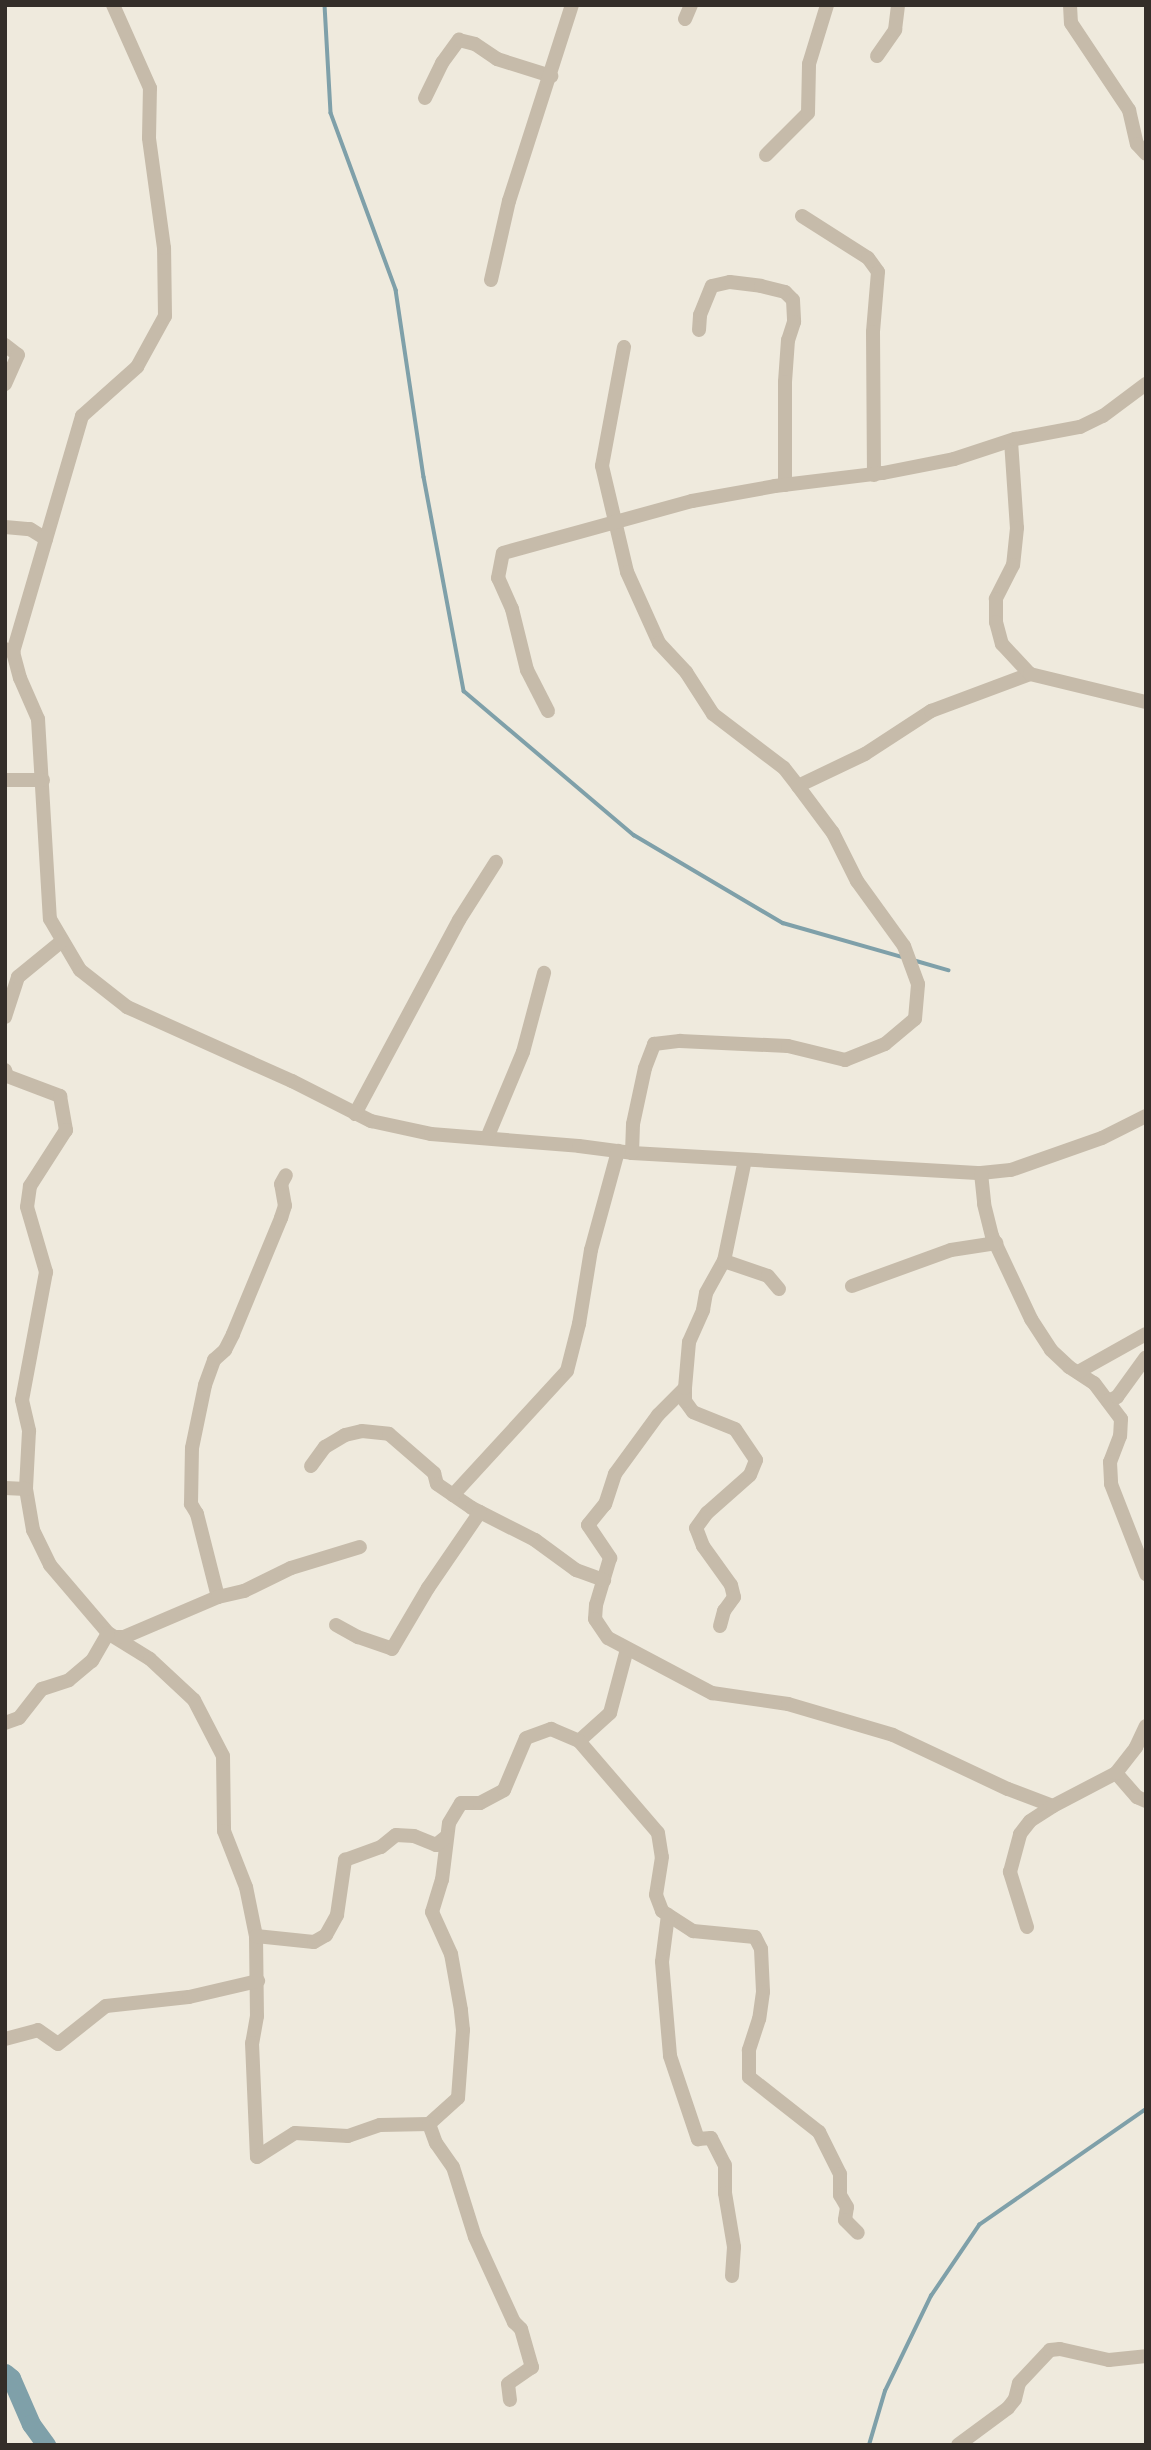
<!DOCTYPE html>
<style>
body{margin:0}
#map{position:relative;width:1151px;height:2450px;overflow:hidden;background:#efeadd;font-family:"Nunito Sans",sans-serif}
div>[style]{position:absolute}
[style*='--x']{left:calc(var(--x)*1px);top:calc(var(--y)*1px);width:calc(var(--w)*1px);rotate:calc(var(--a)*1deg)}
.stream>*{height:3.5px;margin:-1.75px;padding:0 1.75px;transform-origin:1.75px;border-radius:1.75px;background:#7fa0a9}
.river>*{height:19px;margin:-9.5px;padding:0 9.5px;transform-origin:9.5px;border-radius:9.5px;background:#7fa0a9}
.minor>*{height:14px;margin:-7px;padding:0 7px;transform-origin:7px;border-radius:7px;background:#c6bbaa}
span{translate:-50% -50%;white-space:nowrap;text-align:center;line-height:1.15;-webkit-text-stroke:6px #f7f3e9;paint-order:stroke}
.frame{position:absolute;inset:0;border:7px solid #342e29;pointer-events:none}
</style>
<div id="map">
<div class="stream">
<i style="--x:325;--y:5;--w:108;--a:86.8"></i>
<i style="--x:331;--y:113;--w:189;--a:69.8"></i>
<i style="--x:396;--y:290;--w:189;--a:81.5"></i>
<i style="--x:424;--y:477;--w:218;--a:79.4"></i>
<i style="--x:464;--y:691;--w:223;--a:40.3"></i>
<i style="--x:634;--y:835;--w:173;--a:30.6"></i>
<i style="--x:783;--y:923;--w:124;--a:15.9"></i>
<i style="--x:913;--y:960;--w:37;--a:16"></i>
<i style="--x:869;--y:2445;--w:56;--a:-73.5"></i>
<i style="--x:885;--y:2391;--w:106;--a:-64.2"></i>
<i style="--x:931;--y:2296;--w:86;--a:-55.9"></i>
<i style="--x:979;--y:2225;--w:203;--a:-34.8"></i>
</div>
<div class="river">
<i style="--x:5;--y:2373;--w:8;--a:40"></i>
<i style="--x:11;--y:2378;--w:50;--a:66.5"></i>
<i style="--x:31;--y:2424;--w:26;--a:54"></i>
</div>
<div class="minor">
<i style="--x:1070;--y:5;--w:18;--a:87"></i>
<i style="--x:1071;--y:23;--w:105;--a:56.3"></i>
<i style="--x:1129;--y:110;--w:35;--a:77"></i>
<i style="--x:1137;--y:144;--w:13;--a:48"></i>
<i style="--x:685;--y:19;--w:15;--a:-67"></i>
<i style="--x:877;--y:56;--w:32;--a:-55"></i>
<i style="--x:895;--y:30;--w:25;--a:-83"></i>
<i style="--x:425;--y:98;--w:39;--a:-64"></i>
<i style="--x:442;--y:63;--w:29;--a:-54"></i>
<i style="--x:459;--y:40;--w:16;--a:14"></i>
<i style="--x:475;--y:44;--w:27;--a:34"></i>
<i style="--x:497;--y:59;--w:57;--a:17.5"></i>
<i style="--x:766;--y:155;--w:59;--a:-45"></i>
<i style="--x:808;--y:113;--w:49;--a:-88.8"></i>
<i style="--x:809;--y:64;--w:62;--a:-73"></i>
<i style="--x:802;--y:216;--w:78;--a:32.5"></i>
<i style="--x:868;--y:258;--w:17;--a:54"></i>
<i style="--x:878;--y:272;--w:60;--a:94.8"></i>
<i style="--x:873;--y:332;--w:143;--a:89.6"></i>
<i style="--x:491;--y:280;--w:81;--a:-77.2"></i>
<i style="--x:509;--y:201;--w:206;--a:-72.2"></i>
<i style="--x:699;--y:330;--w:15;--a:-86"></i>
<i style="--x:700;--y:315;--w:31;--a:-68"></i>
<i style="--x:712;--y:286;--w:18;--a:-13"></i>
<i style="--x:730;--y:282;--w:31;--a:7"></i>
<i style="--x:761;--y:286;--w:25;--a:14"></i>
<i style="--x:785;--y:292;--w:11;--a:45"></i>
<i style="--x:793;--y:300;--w:22;--a:87"></i>
<i style="--x:794;--y:322;--w:19;--a:108"></i>
<i style="--x:788;--y:340;--w:42;--a:94.1"></i>
<i style="--x:785;--y:382;--w:103;--a:90"></i>
<i style="--x:5;--y:345;--w:16;--a:38"></i>
<i style="--x:18;--y:355;--w:32;--a:114"></i>
<i style="--x:624;--y:347;--w:121;--a:100.5"></i>
<i style="--x:602;--y:466;--w:109;--a:76.7"></i>
<i style="--x:627;--y:572;--w:78;--a:65.7"></i>
<i style="--x:659;--y:643;--w:40;--a:47"></i>
<i style="--x:686;--y:672;--w:50;--a:57.3"></i>
<i style="--x:713;--y:714;--w:89;--a:37.3"></i>
<i style="--x:784;--y:768;--w:23;--a:52"></i>
<i style="--x:798;--y:786;--w:74;--a:-25.5"></i>
<i style="--x:865;--y:754;--w:79;--a:-33.1"></i>
<i style="--x:931;--y:711;--w:106;--a:-20.5"></i>
<i style="--x:1011;--y:441;--w:87;--a:86.1"></i>
<i style="--x:1017;--y:528;--w:37;--a:96"></i>
<i style="--x:1013;--y:565;--w:38;--a:117"></i>
<i style="--x:996;--y:599;--w:23;--a:90"></i>
<i style="--x:996;--y:622;--w:23;--a:75"></i>
<i style="--x:1002;--y:644;--w:41;--a:47"></i>
<i style="--x:1030;--y:674;--w:119;--a:13.6"></i>
<i style="--x:5;--y:527;--w:25;--a:5"></i>
<i style="--x:30;--y:529;--w:19;--a:32"></i>
<i style="--x:5;--y:649;--w:9;--a:21"></i>
<i style="--x:13;--y:652;--w:27;--a:75"></i>
<i style="--x:20;--y:678;--w:45;--a:66.3"></i>
<i style="--x:38;--y:719;--w:200;--a:86.6"></i>
<i style="--x:50;--y:919;--w:59;--a:59.5"></i>
<i style="--x:80;--y:970;--w:60;--a:38.2"></i>
<i style="--x:127;--y:1007;--w:181;--a:24.2"></i>
<i style="--x:292;--y:1081;--w:89;--a:26.9"></i>
<i style="--x:371;--y:1121;--w:61;--a:12.2"></i>
<i style="--x:431;--y:1134;--w:148;--a:4.6"></i>
<i style="--x:579;--y:1146;--w:53;--a:7.5"></i>
<i style="--x:632;--y:1153;--w:350;--a:3.3"></i>
<i style="--x:981;--y:1173;--w:30;--a:-6"></i>
<i style="--x:1011;--y:1170;--w:96;--a:-19.4"></i>
<i style="--x:1102;--y:1138;--w:49;--a:-26.6"></i>
<i style="--x:13;--y:652;--w:246;--a:-73.7"></i>
<i style="--x:82;--y:416;--w:74;--a:-41.7"></i>
<i style="--x:137;--y:367;--w:58;--a:-61.2"></i>
<i style="--x:165;--y:316;--w:68;--a:-90.8"></i>
<i style="--x:164;--y:248;--w:111;--a:-97.8"></i>
<i style="--x:149;--y:138;--w:50;--a:-88.9"></i>
<i style="--x:150;--y:88;--w:91;--a:-114"></i>
<i style="--x:548;--y:711;--w:46;--a:-117.1"></i>
<i style="--x:527;--y:670;--w:63;--a:-103.8"></i>
<i style="--x:512;--y:609;--w:34;--a:-114"></i>
<i style="--x:498;--y:578;--w:25;--a:-79"></i>
<i style="--x:503;--y:553;--w:196;--a:-15.4"></i>
<i style="--x:692;--y:501;--w:84;--a:-10.2"></i>
<i style="--x:775;--y:486;--w:109;--a:-6.9"></i>
<i style="--x:883;--y:473;--w:72;--a:-11.2"></i>
<i style="--x:954;--y:459;--w:64;--a:-18.2"></i>
<i style="--x:1015;--y:439;--w:66;--a:-10.5"></i>
<i style="--x:1080;--y:427;--w:25;--a:-26"></i>
<i style="--x:1103;--y:416;--w:54;--a:-36.7"></i>
<i style="--x:5;--y:780;--w:38;--a:0"></i>
<i style="--x:5;--y:1017;--w:42;--a:-72"></i>
<i style="--x:18;--y:977;--w:57;--a:-39.3"></i>
<i style="--x:5;--y:1070;--w:6;--a:72"></i>
<i style="--x:7;--y:1076;--w:57;--a:20.7"></i>
<i style="--x:60;--y:1096;--w:35;--a:80"></i>
<i style="--x:66;--y:1130;--w:67;--a:122.7"></i>
<i style="--x:30;--y:1186;--w:21;--a:98"></i>
<i style="--x:27;--y:1207;--w:68;--a:73.7"></i>
<i style="--x:46;--y:1272;--w:130;--a:100.6"></i>
<i style="--x:22;--y:1400;--w:32;--a:77"></i>
<i style="--x:29;--y:1431;--w:58;--a:93"></i>
<i style="--x:26;--y:1489;--w:42;--a:80.3"></i>
<i style="--x:33;--y:1530;--w:39;--a:64"></i>
<i style="--x:50;--y:1565;--w:89;--a:49.5"></i>
<i style="--x:108;--y:1633;--w:49;--a:31.8"></i>
<i style="--x:150;--y:1659;--w:60;--a:43"></i>
<i style="--x:194;--y:1700;--w:63;--a:62.6"></i>
<i style="--x:223;--y:1756;--w:75;--a:89.2"></i>
<i style="--x:224;--y:1831;--w:60;--a:68.6"></i>
<i style="--x:246;--y:1887;--w:50;--a:78.5"></i>
<i style="--x:256;--y:1936;--w:80;--a:89.3"></i>
<i style="--x:257;--y:2016;--w:27;--a:100"></i>
<i style="--x:252;--y:2043;--w:114;--a:87.5"></i>
<i style="--x:257;--y:2157;--w:45;--a:-32.3"></i>
<i style="--x:295;--y:2133;--w:53;--a:3.2"></i>
<i style="--x:348;--y:2136;--w:34;--a:-19"></i>
<i style="--x:380;--y:2125;--w:49;--a:-1.2"></i>
<i style="--x:429;--y:2124;--w:39;--a:-42"></i>
<i style="--x:458;--y:2098;--w:68;--a:-85.8"></i>
<i style="--x:463;--y:2030;--w:20;--a:-96"></i>
<i style="--x:461;--y:2010;--w:57;--a:-100.1"></i>
<i style="--x:451;--y:1954;--w:46;--a:-114.3"></i>
<i style="--x:432;--y:1912;--w:34;--a:-73"></i>
<i style="--x:442;--y:1880;--w:57;--a:-83"></i>
<i style="--x:449;--y:1823;--w:23;--a:-59"></i>
<i style="--x:461;--y:1803;--w:19;--a:0"></i>
<i style="--x:480;--y:1803;--w:27;--a:-28"></i>
<i style="--x:504;--y:1790;--w:56;--a:-67.1"></i>
<i style="--x:526;--y:1738;--w:27;--a:-20"></i>
<i style="--x:551;--y:1729;--w:30;--a:23"></i>
<i style="--x:579;--y:1741;--w:42;--a:-42.1"></i>
<i style="--x:610;--y:1713;--w:66;--a:-75.1"></i>
<i style="--x:355;--y:1114;--w:220;--a:-61.8"></i>
<i style="--x:459;--y:920;--w:69;--a:-57.5"></i>
<i style="--x:487;--y:1138;--w:93;--a:-67.3"></i>
<i style="--x:523;--y:1052;--w:82;--a:-75.1"></i>
<i style="--x:632;--y:1153;--w:29;--a:-88"></i>
<i style="--x:633;--y:1124;--w:57;--a:-77.9"></i>
<i style="--x:645;--y:1068;--w:26;--a:-69"></i>
<i style="--x:654;--y:1044;--w:26;--a:-7"></i>
<i style="--x:680;--y:1041;--w:108;--a:2.7"></i>
<i style="--x:788;--y:1046;--w:59;--a:13.8"></i>
<i style="--x:845;--y:1060;--w:43;--a:-21.8"></i>
<i style="--x:885;--y:1044;--w:39;--a:-40"></i>
<i style="--x:915;--y:1019;--w:35;--a:-85"></i>
<i style="--x:918;--y:984;--w:40;--a:-110.2"></i>
<i style="--x:904;--y:946;--w:80;--a:-125.9"></i>
<i style="--x:857;--y:881;--w:54;--a:-116.6"></i>
<i style="--x:833;--y:833;--w:59;--a:-126.7"></i>
<i style="--x:981;--y:1173;--w:31;--a:84"></i>
<i style="--x:984;--y:1204;--w:33;--a:76"></i>
<i style="--x:992;--y:1236;--w:92;--a:64.8"></i>
<i style="--x:1031;--y:1319;--w:37;--a:57"></i>
<i style="--x:1051;--y:1350;--w:25;--a:43"></i>
<i style="--x:1069;--y:1367;--w:30;--a:33"></i>
<i style="--x:1094;--y:1383;--w:45;--a:53.1"></i>
<i style="--x:1121;--y:1419;--w:17;--a:93"></i>
<i style="--x:1120;--y:1436;--w:28;--a:111"></i>
<i style="--x:1110;--y:1462;--w:22;--a:87"></i>
<i style="--x:1111;--y:1484;--w:97;--a:68.7"></i>
<i style="--x:724;--y:1261;--w:46;--a:18.8"></i>
<i style="--x:768;--y:1276;--w:17;--a:50"></i>
<i style="--x:852;--y:1286;--w:105;--a:-20"></i>
<i style="--x:951;--y:1250;--w:46;--a:-8.8"></i>
<i style="--x:1078;--y:1372;--w:78;--a:-29.2"></i>
<i style="--x:685;--y:1388;--w:38;--a:135"></i>
<i style="--x:658;--y:1415;--w:73;--a:126.1"></i>
<i style="--x:615;--y:1474;--w:32;--a:108"></i>
<i style="--x:605;--y:1504;--w:27;--a:129"></i>
<i style="--x:588;--y:1525;--w:40;--a:56"></i>
<i style="--x:610;--y:1558;--w:49;--a:106.6"></i>
<i style="--x:596;--y:1605;--w:14;--a:94"></i>
<i style="--x:595;--y:1619;--w:23;--a:56"></i>
<i style="--x:608;--y:1638;--w:118;--a:27.9"></i>
<i style="--x:712;--y:1693;--w:77;--a:8.2"></i>
<i style="--x:788;--y:1704;--w:109;--a:16.4"></i>
<i style="--x:893;--y:1735;--w:127;--a:25.2"></i>
<i style="--x:1008;--y:1789;--w:48;--a:20.7"></i>
<i style="--x:1108;--y:1401;--w:10;--a:-24"></i>
<i style="--x:1117;--y:1397;--w:49;--a:-54.1"></i>
<i style="--x:311;--y:1466;--w:24;--a:-54"></i>
<i style="--x:325;--y:1447;--w:23;--a:-31"></i>
<i style="--x:345;--y:1435;--w:17;--a:-13"></i>
<i style="--x:362;--y:1431;--w:27;--a:6"></i>
<i style="--x:389;--y:1434;--w:60;--a:40.9"></i>
<i style="--x:434;--y:1473;--w:11;--a:75"></i>
<i style="--x:437;--y:1484;--w:42;--a:34.4"></i>
<i style="--x:472;--y:1508;--w:71;--a:26.9"></i>
<i style="--x:535;--y:1540;--w:51;--a:36.2"></i>
<i style="--x:576;--y:1570;--w:30;--a:20"></i>
<i style="--x:5;--y:1488;--w:21;--a:3"></i>
<i style="--x:453;--y:1495;--w:168;--a:-47.4"></i>
<i style="--x:567;--y:1371;--w:49;--a:-75.7"></i>
<i style="--x:579;--y:1324;--w:75;--a:-80.8"></i>
<i style="--x:591;--y:1250;--w:103;--a:-74.7"></i>
<i style="--x:218;--y:1597;--w:86;--a:-104.2"></i>
<i style="--x:197;--y:1514;--w:12;--a:-121"></i>
<i style="--x:191;--y:1504;--w:56;--a:-89"></i>
<i style="--x:192;--y:1448;--w:64;--a:-78.3"></i>
<i style="--x:205;--y:1385;--w:27;--a:-70"></i>
<i style="--x:214;--y:1360;--w:15;--a:-42"></i>
<i style="--x:225;--y:1350;--w:18;--a:-63"></i>
<i style="--x:233;--y:1334;--w:126;--a:-67.5"></i>
<i style="--x:281;--y:1218;--w:13;--a:-72"></i>
<i style="--x:285;--y:1206;--w:22;--a:-100"></i>
<i style="--x:281;--y:1184;--w:10;--a:-61"></i>
<i style="--x:336;--y:1625;--w:25;--a:29"></i>
<i style="--x:358;--y:1637;--w:36;--a:19"></i>
<i style="--x:392;--y:1649;--w:71;--a:-59.5"></i>
<i style="--x:428;--y:1588;--w:92;--a:-55.6"></i>
<i style="--x:720;--y:1626;--w:16;--a:-75"></i>
<i style="--x:724;--y:1611;--w:17;--a:-54"></i>
<i style="--x:734;--y:1597;--w:12;--a:-104"></i>
<i style="--x:731;--y:1585;--w:48;--a:-125.7"></i>
<i style="--x:703;--y:1546;--w:19;--a:-111"></i>
<i style="--x:696;--y:1528;--w:19;--a:-54"></i>
<i style="--x:707;--y:1513;--w:57;--a:-41.5"></i>
<i style="--x:750;--y:1475;--w:16;--a:-68"></i>
<i style="--x:756;--y:1460;--w:37;--a:-124"></i>
<i style="--x:735;--y:1429;--w:45;--a:-158"></i>
<i style="--x:693;--y:1412;--w:14;--a:-126"></i>
<i style="--x:685;--y:1401;--w:13;--a:-90"></i>
<i style="--x:685;--y:1388;--w:46;--a:-85"></i>
<i style="--x:689;--y:1342;--w:35;--a:-66"></i>
<i style="--x:703;--y:1310;--w:17;--a:-80"></i>
<i style="--x:706;--y:1293;--w:37;--a:-61"></i>
<i style="--x:724;--y:1261;--w:103;--a:-78.3"></i>
<i style="--x:116;--y:1637;--w:8;--a:0"></i>
<i style="--x:124;--y:1637;--w:102;--a:-23.1"></i>
<i style="--x:218;--y:1597;--w:27;--a:-13"></i>
<i style="--x:244;--y:1591;--w:52;--a:-26.1"></i>
<i style="--x:291;--y:1568;--w:72;--a:-16.9"></i>
<i style="--x:5;--y:1723;--w:15;--a:-20"></i>
<i style="--x:19;--y:1718;--w:37;--a:-52"></i>
<i style="--x:42;--y:1689;--w:28;--a:-18"></i>
<i style="--x:69;--y:1680;--w:30;--a:-40"></i>
<i style="--x:92;--y:1661;--w:32;--a:-60"></i>
<i style="--x:579;--y:1741;--w:121;--a:49.3"></i>
<i style="--x:658;--y:1833;--w:24;--a:81"></i>
<i style="--x:662;--y:1857;--w:38;--a:99"></i>
<i style="--x:656;--y:1895;--w:17;--a:69"></i>
<i style="--x:662;--y:1911;--w:37;--a:33"></i>
<i style="--x:693;--y:1931;--w:62;--a:5.5"></i>
<i style="--x:755;--y:1937;--w:13;--a:63"></i>
<i style="--x:761;--y:1949;--w:43;--a:87.3"></i>
<i style="--x:763;--y:1992;--w:27;--a:98"></i>
<i style="--x:759;--y:2019;--w:33;--a:108"></i>
<i style="--x:749;--y:2050;--w:27;--a:90"></i>
<i style="--x:749;--y:2077;--w:89;--a:38.2"></i>
<i style="--x:819;--y:2132;--w:47;--a:63.4"></i>
<i style="--x:840;--y:2174;--w:21;--a:90"></i>
<i style="--x:840;--y:2195;--w:14;--a:60"></i>
<i style="--x:847;--y:2207;--w:13;--a:99"></i>
<i style="--x:845;--y:2220;--w:18;--a:45"></i>
<i style="--x:1116;--y:1773;--w:32;--a:49"></i>
<i style="--x:1137;--y:1797;--w:10;--a:24"></i>
<i style="--x:668;--y:1915;--w:47;--a:97.3"></i>
<i style="--x:662;--y:1962;--w:94;--a:85.1"></i>
<i style="--x:670;--y:2056;--w:88;--a:71.4"></i>
<i style="--x:698;--y:2139;--w:13;--a:-4"></i>
<i style="--x:711;--y:2138;--w:30;--a:63"></i>
<i style="--x:725;--y:2165;--w:28;--a:90"></i>
<i style="--x:725;--y:2193;--w:55;--a:80.5"></i>
<i style="--x:734;--y:2247;--w:29;--a:94"></i>
<i style="--x:1027;--y:1927;--w:58;--a:-107.2"></i>
<i style="--x:1010;--y:1872;--w:39;--a:-75"></i>
<i style="--x:1020;--y:1834;--w:16;--a:-52"></i>
<i style="--x:1030;--y:1821;--w:27;--a:-33"></i>
<i style="--x:1053;--y:1806;--w:71;--a:-27.6"></i>
<i style="--x:1116;--y:1773;--w:33;--a:-52"></i>
<i style="--x:1136;--y:1747;--w:23;--a:-65"></i>
<i style="--x:256;--y:1936;--w:58;--a:5.9"></i>
<i style="--x:314;--y:1942;--w:14;--a:-30"></i>
<i style="--x:326;--y:1935;--w:23;--a:-61"></i>
<i style="--x:337;--y:1915;--w:56;--a:-81.7"></i>
<i style="--x:345;--y:1860;--w:38;--a:-20"></i>
<i style="--x:381;--y:1847;--w:19;--a:-39"></i>
<i style="--x:396;--y:1835;--w:18;--a:3"></i>
<i style="--x:414;--y:1836;--w:24;--a:22"></i>
<i style="--x:436;--y:1845;--w:14;--a:-39"></i>
<i style="--x:5;--y:2039;--w:34;--a:-15"></i>
<i style="--x:38;--y:2030;--w:24;--a:35"></i>
<i style="--x:58;--y:2044;--w:61;--a:-38.4"></i>
<i style="--x:106;--y:2006;--w:83;--a:-6.2"></i>
<i style="--x:189;--y:1997;--w:71;--a:-13.1"></i>
<i style="--x:429;--y:2124;--w:20;--a:70"></i>
<i style="--x:436;--y:2143;--w:29;--a:55"></i>
<i style="--x:453;--y:2167;--w:73;--a:72.6"></i>
<i style="--x:475;--y:2237;--w:94;--a:65.4"></i>
<i style="--x:514;--y:2322;--w:10;--a:45"></i>
<i style="--x:521;--y:2329;--w:40;--a:74"></i>
<i style="--x:532;--y:2367;--w:29;--a:145"></i>
<i style="--x:508;--y:2384;--w:16;--a:83"></i>
<i style="--x:958;--y:2445;--w:62;--a:-36.5"></i>
<i style="--x:1008;--y:2408;--w:11;--a:-52"></i>
<i style="--x:1015;--y:2399;--w:16;--a:-76"></i>
<i style="--x:1019;--y:2383;--w:45;--a:-46.8"></i>
<i style="--x:1050;--y:2350;--w:10;--a:-6"></i>
<i style="--x:1060;--y:2349;--w:50;--a:12.7"></i>
<i style="--x:1109;--y:2360;--w:37;--a:-6"></i>
</div>
<div class="frame"></div>
</div>
